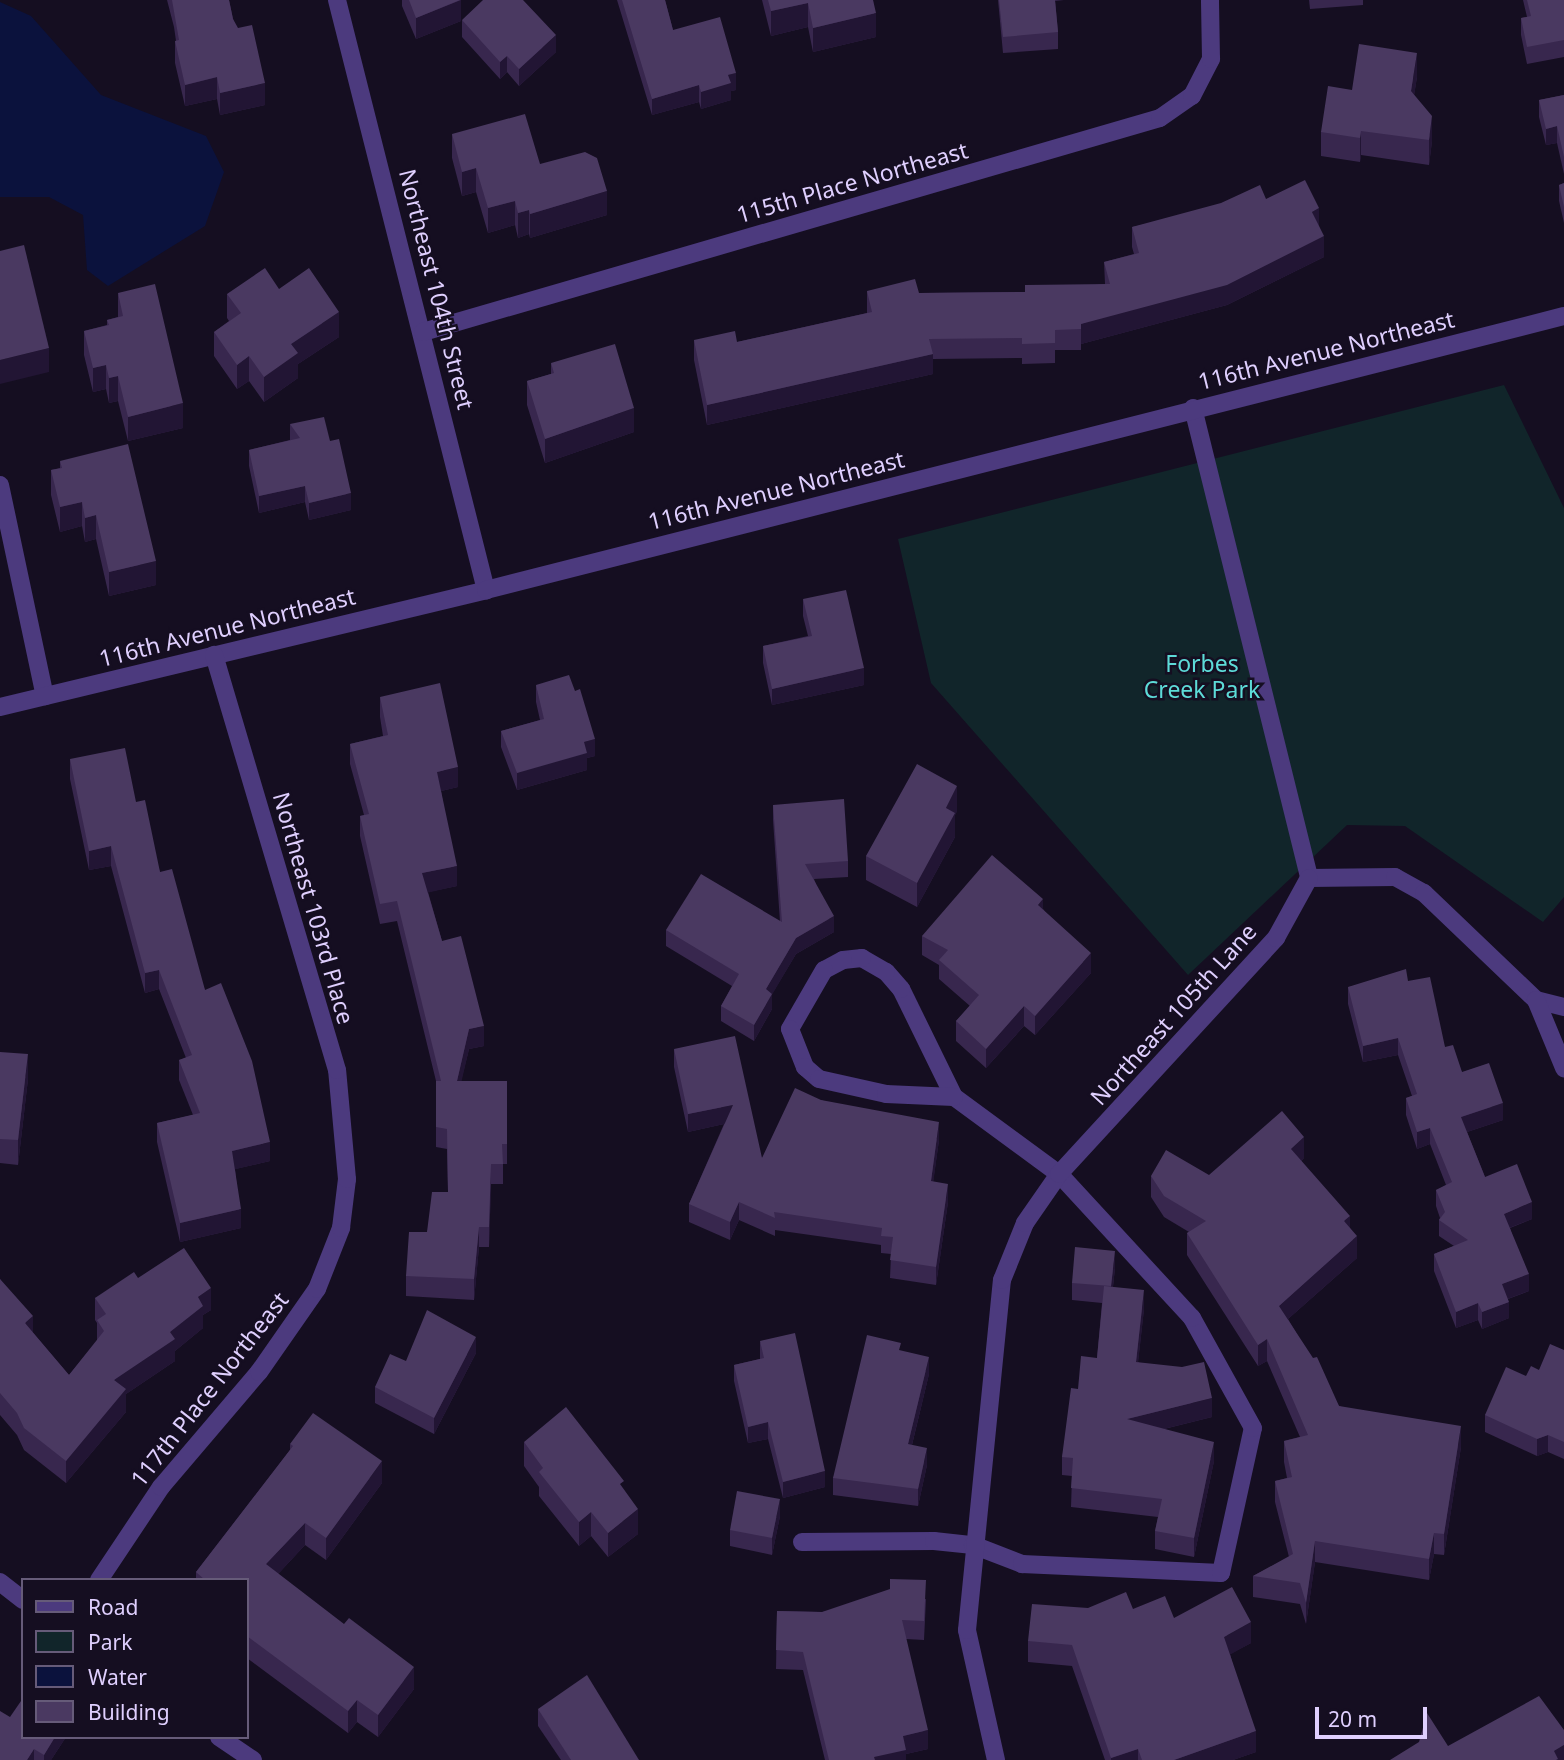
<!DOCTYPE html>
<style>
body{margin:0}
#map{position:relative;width:1564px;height:1760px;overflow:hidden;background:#150e21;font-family:"Noto Sans",sans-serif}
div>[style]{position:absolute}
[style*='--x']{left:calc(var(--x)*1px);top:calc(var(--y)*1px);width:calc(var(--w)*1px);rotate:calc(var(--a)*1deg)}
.green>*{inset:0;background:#11252a}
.water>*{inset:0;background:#0b123d}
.minor>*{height:18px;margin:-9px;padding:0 9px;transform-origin:9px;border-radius:9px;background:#4c3a7e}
.wall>*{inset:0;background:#38274e}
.shaded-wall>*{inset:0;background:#221534}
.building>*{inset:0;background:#4a3961}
span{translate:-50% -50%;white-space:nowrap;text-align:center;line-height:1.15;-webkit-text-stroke:5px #150e21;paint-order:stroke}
.street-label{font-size:23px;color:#dfcffe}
.park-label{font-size:23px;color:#5ddbd8}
.legend{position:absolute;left:21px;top:1578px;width:228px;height:161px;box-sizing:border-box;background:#150e21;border:2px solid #665b79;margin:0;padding:9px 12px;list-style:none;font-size:21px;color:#dfcffe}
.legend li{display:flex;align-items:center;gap:14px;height:35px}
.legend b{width:35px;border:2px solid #665b79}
.scale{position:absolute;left:1315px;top:1707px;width:112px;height:32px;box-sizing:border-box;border:4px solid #dfcffe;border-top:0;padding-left:9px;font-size:21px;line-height:24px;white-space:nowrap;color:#dfcffe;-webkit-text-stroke:5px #150e21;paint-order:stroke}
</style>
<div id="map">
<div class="green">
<i style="clip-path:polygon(1504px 385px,1564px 508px,1564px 897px,1543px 922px,1405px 826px,1347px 825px,1188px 975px,931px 683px,898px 539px)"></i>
</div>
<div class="water">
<i style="clip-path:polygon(0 2px,31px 16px,101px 95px,206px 136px,224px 172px,205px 226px,108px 286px,87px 270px,83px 215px,49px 197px,0 197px)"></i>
</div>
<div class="minor">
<i style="--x:337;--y:0;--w:609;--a:75.83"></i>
<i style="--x:423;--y:332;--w:767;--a:-16.19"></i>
<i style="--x:1160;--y:118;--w:39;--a:-35"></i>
<i style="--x:1192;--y:96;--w:42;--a:-62.8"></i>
<i style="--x:1211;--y:59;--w:59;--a:-91"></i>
<i style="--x:1193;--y:408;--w:484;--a:76.1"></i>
<i style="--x:0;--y:485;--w:216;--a:78"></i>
<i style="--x:0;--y:707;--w:500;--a:-13.5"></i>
<i style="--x:486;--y:590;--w:1112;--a:-14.26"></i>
<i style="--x:1309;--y:878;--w:86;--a:-0.7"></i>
<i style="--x:1395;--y:877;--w:33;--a:29"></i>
<i style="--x:1424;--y:893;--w:155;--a:43.7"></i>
<i style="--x:1536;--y:1000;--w:29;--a:14"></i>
<i style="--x:1536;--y:1000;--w:74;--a:67.6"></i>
<i style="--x:802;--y:1542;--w:132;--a:-0.4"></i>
<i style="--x:934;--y:1541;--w:39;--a:6"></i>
<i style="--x:973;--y:1545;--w:53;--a:21.2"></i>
<i style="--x:1022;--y:1564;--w:199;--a:2.6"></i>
<i style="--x:1221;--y:1573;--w:148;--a:-77.6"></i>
<i style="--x:1253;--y:1428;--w:126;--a:-119"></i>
<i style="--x:1192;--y:1318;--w:196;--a:-132.7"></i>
<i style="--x:1059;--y:1174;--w:130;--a:-143.7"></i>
<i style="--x:954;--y:1097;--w:120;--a:-116.1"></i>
<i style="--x:901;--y:989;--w:23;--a:-131"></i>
<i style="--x:886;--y:972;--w:28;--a:-150"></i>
<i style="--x:862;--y:958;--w:19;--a:174"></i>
<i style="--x:843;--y:960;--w:21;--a:152"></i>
<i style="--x:824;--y:970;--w:68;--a:120"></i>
<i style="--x:790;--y:1029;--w:41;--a:68.5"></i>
<i style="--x:805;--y:1067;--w:18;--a:41"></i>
<i style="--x:819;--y:1079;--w:69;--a:12.6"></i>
<i style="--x:886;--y:1094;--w:68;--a:2.5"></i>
<i style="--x:99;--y:1580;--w:112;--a:-56.3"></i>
<i style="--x:161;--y:1487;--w:151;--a:-49.6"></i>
<i style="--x:259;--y:1372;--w:101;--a:-55.1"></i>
<i style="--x:317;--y:1289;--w:66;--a:-68.5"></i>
<i style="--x:341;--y:1228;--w:49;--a:-83"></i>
<i style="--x:347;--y:1179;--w:109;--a:-95.2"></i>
<i style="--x:337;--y:1070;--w:433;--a:-106.5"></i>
<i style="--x:0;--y:1582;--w:29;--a:38"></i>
<i style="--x:219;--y:1737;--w:41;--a:34.1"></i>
<i style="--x:996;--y:1760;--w:133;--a:-102.6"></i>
<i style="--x:967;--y:1630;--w:352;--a:-84.3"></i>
<i style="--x:1002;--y:1280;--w:61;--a:-68"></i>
<i style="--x:1025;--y:1223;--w:60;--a:-55.2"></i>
<i style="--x:1059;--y:1174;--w:321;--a:-47.4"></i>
<i style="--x:1276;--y:938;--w:68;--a:-61.2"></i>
</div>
<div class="wall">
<i style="clip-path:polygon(167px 0,229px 0,233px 19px,265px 105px,220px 115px,217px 99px,185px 106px,175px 63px,175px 41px,176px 41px,174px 27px)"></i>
<i style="clip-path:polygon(402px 0,461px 0,461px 21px,416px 39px,402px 6px)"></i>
<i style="clip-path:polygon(617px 0,665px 0,673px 30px,736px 90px,731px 91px,731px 100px,701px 109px,699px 102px,652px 115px)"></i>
<i style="clip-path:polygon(762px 0,873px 0,876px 37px,813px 52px,808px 27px,771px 36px)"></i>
<i style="clip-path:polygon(998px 0,1064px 0,1055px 1px,1058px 32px,1058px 49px,1003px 53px)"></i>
<i style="clip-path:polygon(1309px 0,1363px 0,1363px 5px,1310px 9px)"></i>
<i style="clip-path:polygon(1523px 0,1564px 0,1564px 57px,1527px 64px,1521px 35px,1521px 18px,1527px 17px)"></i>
<i style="clip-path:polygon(462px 20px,556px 52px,519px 86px,507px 72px,500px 79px,462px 37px)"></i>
<i style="clip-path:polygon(1417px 77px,1414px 95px,1432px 141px,1429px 165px,1361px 155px,1360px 162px,1321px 156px,1321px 132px,1352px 90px)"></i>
<i style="clip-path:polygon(1564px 95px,1564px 174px,1557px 143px,1546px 145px,1539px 117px,1539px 100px)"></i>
<i style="clip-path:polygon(452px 134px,540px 164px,607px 215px,530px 238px,529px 234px,518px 238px,515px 225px,488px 233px,476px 192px,462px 196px,452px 158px)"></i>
<i style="clip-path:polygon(1564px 183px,1564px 223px,1559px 201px,1559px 185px)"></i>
<i style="clip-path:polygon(1266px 199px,1319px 226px,1324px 257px,1227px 305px,1081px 344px,1081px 350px,1055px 350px,1055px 363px,1022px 364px,1022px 358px,933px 359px,933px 374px,707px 425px,694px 360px,694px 340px,737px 342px,867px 313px,867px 291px,919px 293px,1025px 292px,1105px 284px,1104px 262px,1134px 254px,1132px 247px,1132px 227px)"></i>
<i style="clip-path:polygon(279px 289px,339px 337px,298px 364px,298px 378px,264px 402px,249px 381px,237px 389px,214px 356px,214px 332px,229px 321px,227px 318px,227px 294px)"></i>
<i style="clip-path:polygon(118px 293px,183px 428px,128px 441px,118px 401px,109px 403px,106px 389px,93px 392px,84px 355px,84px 331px,107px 325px,107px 320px,118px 317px)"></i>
<i style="clip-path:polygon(551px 363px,634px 432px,545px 463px,527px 405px,527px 381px,551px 374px)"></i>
<i style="clip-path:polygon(290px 424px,330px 441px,351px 510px,309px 520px,305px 502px,259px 513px,249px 466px,249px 450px,290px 440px)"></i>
<i style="clip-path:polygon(60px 461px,156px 585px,109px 596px,96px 539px,85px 542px,82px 526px,60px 532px,51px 495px,51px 470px,60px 468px)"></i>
<i style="clip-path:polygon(803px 599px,864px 685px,772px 705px,763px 663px,763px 646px,808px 636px,803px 616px)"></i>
<i style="clip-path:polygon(536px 685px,595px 756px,587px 758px,587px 770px,517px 790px,501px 747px,501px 731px,540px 720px,536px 702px)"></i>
<i style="clip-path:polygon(380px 697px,458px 787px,441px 791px,457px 886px,428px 892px,442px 941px,484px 1046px,469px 1049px,461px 1081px,507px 1081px,507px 1164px,503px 1164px,503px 1184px,491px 1184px,489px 1247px,479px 1247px,474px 1300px,406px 1296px,406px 1276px,427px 1232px,448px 1192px,447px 1149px,436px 1147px,436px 1081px,397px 921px,380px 924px,360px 836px,360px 816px,364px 815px,350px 764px,350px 744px,383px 736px,380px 717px)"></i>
<i style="clip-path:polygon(70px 759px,136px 802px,160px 872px,270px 1161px,235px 1169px,241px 1228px,180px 1242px,157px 1142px,157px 1123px,193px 1115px,179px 1080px,179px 1060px,186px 1058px,159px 989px,145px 993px,111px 866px,89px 870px,70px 779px)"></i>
<i style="clip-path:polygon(773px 805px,848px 861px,848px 877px,814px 879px,834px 932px,796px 954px,772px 994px,772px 1009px,754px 1041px,721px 1021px,721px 1006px,732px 986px,666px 946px,666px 930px,780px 922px,773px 820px)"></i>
<i style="clip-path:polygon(957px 811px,955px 815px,955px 837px,917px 907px,866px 880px,866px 856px)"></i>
<i style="clip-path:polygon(1043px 909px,1091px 973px,1035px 1035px,1024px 1026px,986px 1068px,956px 1041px,956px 1021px,970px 1006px,939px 979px,939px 965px,922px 955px,922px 936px)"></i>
<i style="clip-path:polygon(1408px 981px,1445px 1047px,1462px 1072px,1503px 1120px,1467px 1132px,1485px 1177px,1532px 1219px,1510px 1228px,1529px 1291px,1508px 1299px,1509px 1318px,1482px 1329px,1478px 1320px,1456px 1328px,1434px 1271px,1434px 1254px,1454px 1246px,1439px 1236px,1439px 1220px,1440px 1218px,1436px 1206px,1436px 1190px,1446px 1185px,1430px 1144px,1417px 1149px,1406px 1115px,1406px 1098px,1412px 1096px,1398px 1055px,1363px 1062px,1348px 1004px,1348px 987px)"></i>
<i style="clip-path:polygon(674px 1049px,762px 1158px,821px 1100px,939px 1140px,933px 1182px,948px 1202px,936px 1285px,890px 1278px,891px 1254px,881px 1253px,881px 1245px,775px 1230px,775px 1236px,739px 1220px,730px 1240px,689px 1222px,689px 1204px,724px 1124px,688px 1132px,674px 1067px)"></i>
<i style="clip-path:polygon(0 1052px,28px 1079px,18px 1165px,0 1163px)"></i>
<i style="clip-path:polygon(1304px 1158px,1301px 1161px,1350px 1228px,1357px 1258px,1288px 1319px,1339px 1406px,1461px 1447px,1444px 1555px,1434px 1554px,1429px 1580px,1315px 1562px,1306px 1624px,1300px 1604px,1253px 1597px,1253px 1576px,1289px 1557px,1275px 1502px,1275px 1481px,1287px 1478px,1284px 1462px,1284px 1441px,1300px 1437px,1267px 1361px,1258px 1366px,1187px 1255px,1187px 1233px,1189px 1232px,1164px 1217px,1151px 1197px,1151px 1176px,1209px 1175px)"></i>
<i style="clip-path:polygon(1115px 1268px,1113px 1287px,1144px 1309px,1138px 1362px,1212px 1417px,1164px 1429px,1214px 1461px,1194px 1557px,1155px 1549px,1155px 1531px,1158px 1517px,1071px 1507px,1072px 1476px,1062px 1475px,1062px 1457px,1078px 1389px,1097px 1358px,1102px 1303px,1072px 1300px,1072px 1283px)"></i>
<i style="clip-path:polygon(138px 1278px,211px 1310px,203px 1315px,203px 1328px,175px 1351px,175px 1361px,126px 1394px,126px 1412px,66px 1483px,24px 1450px,17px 1435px,0 1415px,0 1279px,33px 1333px,69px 1375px,97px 1341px,97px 1323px,95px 1320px,95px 1298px)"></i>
<i style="clip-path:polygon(760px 1341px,825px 1487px,783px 1498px,768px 1439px,748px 1443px,734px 1381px,734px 1365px,760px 1359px)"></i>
<i style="clip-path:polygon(1564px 1350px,1564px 1459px,1548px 1452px,1537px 1456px,1485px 1432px,1485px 1415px,1526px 1376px,1539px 1370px)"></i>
<i style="clip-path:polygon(901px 1351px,929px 1374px,912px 1445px,927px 1465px,918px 1506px,833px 1495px,833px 1478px)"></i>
<i style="clip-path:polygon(476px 1353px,434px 1434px,375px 1403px,375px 1387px,406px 1361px)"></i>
<i style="clip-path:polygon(524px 1442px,638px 1534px,608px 1557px,591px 1536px,579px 1546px,539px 1496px,539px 1487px,524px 1466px)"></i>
<i style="clip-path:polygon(290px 1444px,382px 1483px,326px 1560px,305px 1545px,278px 1574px,414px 1689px,378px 1737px,357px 1722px,348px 1733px,247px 1658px,247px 1580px,196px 1580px,196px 1572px,290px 1450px)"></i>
<i style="clip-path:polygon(780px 1516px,772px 1555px,730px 1546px,730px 1530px)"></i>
<i style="clip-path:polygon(926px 1599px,924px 1640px,906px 1639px,928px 1749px,906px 1754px,906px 1760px,825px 1760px,803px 1670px,776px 1669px,777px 1611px,822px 1612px)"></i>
<i style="clip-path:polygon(1088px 1608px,1133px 1609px,1174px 1618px,1251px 1643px,1230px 1654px,1256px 1752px,1233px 1760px,1105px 1760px,1072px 1666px,1028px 1662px,1028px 1641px)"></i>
<i style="clip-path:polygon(538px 1709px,639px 1760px,561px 1760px,538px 1726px)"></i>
<i style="clip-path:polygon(10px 1717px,66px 1737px,51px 1760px,0 1760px)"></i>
</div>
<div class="shaded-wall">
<i style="clip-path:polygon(461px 0,461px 21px,416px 39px,416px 18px)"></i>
<i style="clip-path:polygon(808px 3px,808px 27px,771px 36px,771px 11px)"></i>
<i style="clip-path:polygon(876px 13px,876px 37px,813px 52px,813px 28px)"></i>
<i style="clip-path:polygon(556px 35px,556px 52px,519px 86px,519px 69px)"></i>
<i style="clip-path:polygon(1417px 53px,1417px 77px,1411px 115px,1411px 91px)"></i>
<i style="clip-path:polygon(507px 56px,507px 72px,500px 79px,500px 62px)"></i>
<i style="clip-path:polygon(736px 73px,736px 90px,731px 91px,731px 100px,701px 109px,701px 92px,728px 75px)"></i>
<i style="clip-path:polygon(217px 77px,217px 99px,185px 106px,185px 85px)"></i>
<i style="clip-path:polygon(265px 83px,265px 105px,220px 115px,220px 93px)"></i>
<i style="clip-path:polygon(699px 85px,699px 102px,652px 115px,652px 99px)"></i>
<i style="clip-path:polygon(1432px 116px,1432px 141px,1429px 165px,1429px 140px)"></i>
<i style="clip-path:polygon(1557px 126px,1557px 143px,1546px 145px,1546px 129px)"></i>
<i style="clip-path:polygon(1361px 131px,1361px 155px,1360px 162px,1360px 138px)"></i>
<i style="clip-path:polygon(476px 168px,476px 192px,462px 196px,462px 172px)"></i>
<i style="clip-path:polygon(607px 191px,607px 215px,530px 238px,530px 214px)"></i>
<i style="clip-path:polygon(515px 201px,515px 225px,488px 233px,488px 208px)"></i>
<i style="clip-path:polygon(1319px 208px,1319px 229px,1312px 212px)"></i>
<i style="clip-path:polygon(529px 210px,529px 234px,518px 238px,518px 213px)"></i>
<i style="clip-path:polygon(1324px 236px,1324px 257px,1227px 305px,1081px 344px,1081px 324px)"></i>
<i style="clip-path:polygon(339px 312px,339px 337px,298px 364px,298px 378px,264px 402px,264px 377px,291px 344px)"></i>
<i style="clip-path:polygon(49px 348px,49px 372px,0 384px,0 360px)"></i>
<i style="clip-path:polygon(933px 354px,933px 374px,707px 425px,707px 405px)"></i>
<i style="clip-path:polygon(249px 356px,249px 381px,237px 389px,237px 365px)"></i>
<i style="clip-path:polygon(106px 365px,106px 389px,93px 392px,93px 368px)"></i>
<i style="clip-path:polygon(118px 376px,118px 401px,109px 403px,109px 378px)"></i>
<i style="clip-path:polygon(183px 403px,183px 428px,128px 441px,128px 417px)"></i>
<i style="clip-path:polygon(634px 408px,634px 432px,545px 463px,545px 439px)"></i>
<i style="clip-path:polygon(305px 486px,305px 502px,259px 513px,259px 496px)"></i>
<i style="clip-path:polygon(351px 493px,351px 510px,309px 520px,309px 503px)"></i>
<i style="clip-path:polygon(82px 502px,82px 526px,60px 532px,60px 507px)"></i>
<i style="clip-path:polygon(96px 515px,96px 539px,85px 542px,85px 518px)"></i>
<i style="clip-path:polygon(156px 561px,156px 585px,109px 596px,109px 572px)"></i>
<i style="clip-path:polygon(864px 668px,864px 685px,772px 705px,772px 689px)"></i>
<i style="clip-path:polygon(595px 739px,595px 756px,587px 758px,587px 770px,517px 790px,517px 773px,584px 742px)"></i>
<i style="clip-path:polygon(458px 767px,458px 787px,437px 792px,437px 772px)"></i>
<i style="clip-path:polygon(957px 786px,957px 811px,955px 815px,955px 837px,917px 907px,917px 883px,946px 808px)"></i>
<i style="clip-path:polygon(111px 846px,111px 866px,89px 870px,89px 851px)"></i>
<i style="clip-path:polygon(457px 866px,457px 886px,422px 894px,422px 873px)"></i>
<i style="clip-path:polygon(1043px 899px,1043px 919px,1038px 905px)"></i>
<i style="clip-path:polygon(834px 916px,834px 932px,796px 954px,766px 1005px,766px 989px,796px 938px)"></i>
<i style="clip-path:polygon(1091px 953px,1091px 973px,1035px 1035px,1035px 1016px)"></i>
<i style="clip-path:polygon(159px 970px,159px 989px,145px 993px,145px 973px)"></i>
<i style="clip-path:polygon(772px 994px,772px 1009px,754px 1041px,754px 1025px)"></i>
<i style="clip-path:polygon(1024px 1006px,1024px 1026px,986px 1068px,986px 1049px)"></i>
<i style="clip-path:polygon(484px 1026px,484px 1046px,469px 1049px,457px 1101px,457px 1081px,469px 1029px)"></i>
<i style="clip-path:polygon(1398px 1038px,1398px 1055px,1363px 1062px,1363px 1046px)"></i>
<i style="clip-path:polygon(28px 1054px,28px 1079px,18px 1165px,18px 1140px)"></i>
<i style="clip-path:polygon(1503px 1103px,1503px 1120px,1461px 1134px,1461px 1117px)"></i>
<i style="clip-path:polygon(733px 1105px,733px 1122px,688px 1132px,688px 1114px)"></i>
<i style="clip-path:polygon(939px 1122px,939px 1140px,931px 1199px,931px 1181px)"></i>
<i style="clip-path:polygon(1430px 1128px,1430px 1144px,1417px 1149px,1417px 1132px)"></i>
<i style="clip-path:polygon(1304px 1137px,1304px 1158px,1291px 1170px,1291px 1149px)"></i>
<i style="clip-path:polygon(270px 1142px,270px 1161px,232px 1170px,232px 1151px)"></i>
<i style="clip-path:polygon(491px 1164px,491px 1184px,489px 1247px,489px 1227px)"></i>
<i style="clip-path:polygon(948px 1184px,948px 1202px,936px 1285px,936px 1267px)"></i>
<i style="clip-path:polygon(739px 1202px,739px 1220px,730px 1240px,730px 1222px)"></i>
<i style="clip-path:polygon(1532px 1202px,1532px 1219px,1504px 1230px,1504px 1214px)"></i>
<i style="clip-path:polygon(241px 1209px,241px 1228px,180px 1242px,180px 1223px)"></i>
<i style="clip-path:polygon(1350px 1216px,1350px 1237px,1344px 1221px)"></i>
<i style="clip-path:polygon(479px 1227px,479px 1247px,474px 1300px,474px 1279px)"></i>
<i style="clip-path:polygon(1357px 1236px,1357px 1258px,1279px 1327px,1279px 1306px)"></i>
<i style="clip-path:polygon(1115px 1251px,1115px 1268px,1111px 1303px,1111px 1287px)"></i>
<i style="clip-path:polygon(1529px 1274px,1529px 1291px,1502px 1301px,1502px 1284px)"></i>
<i style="clip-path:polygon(211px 1288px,211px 1310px,203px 1315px,203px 1328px,175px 1351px,175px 1361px,126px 1394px,126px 1412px,66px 1483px,66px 1461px,114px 1380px,170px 1332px,198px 1297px)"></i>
<i style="clip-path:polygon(1144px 1290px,1144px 1309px,1136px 1381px,1136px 1362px)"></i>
<i style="clip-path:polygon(1509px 1302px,1509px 1318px,1482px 1329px,1482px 1312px)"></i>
<i style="clip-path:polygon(1478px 1303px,1478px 1320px,1456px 1328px,1456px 1312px)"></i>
<i style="clip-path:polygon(33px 1316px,33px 1338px,25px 1323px)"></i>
<i style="clip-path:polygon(476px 1337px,476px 1353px,434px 1434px,434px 1418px)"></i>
<i style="clip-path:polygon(1267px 1339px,1267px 1361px,1258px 1366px,1258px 1345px)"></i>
<i style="clip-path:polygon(929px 1357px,929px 1374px,908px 1461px,908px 1444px)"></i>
<i style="clip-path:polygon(1212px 1398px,1212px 1417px,1127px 1438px,1127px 1419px)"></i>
<i style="clip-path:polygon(768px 1422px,768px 1439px,748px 1443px,748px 1427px)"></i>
<i style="clip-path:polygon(1461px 1426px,1461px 1447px,1444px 1555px,1444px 1534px)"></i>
<i style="clip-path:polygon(1548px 1435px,1548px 1452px,1537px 1456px,1537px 1439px)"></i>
<i style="clip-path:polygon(1214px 1442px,1214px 1461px,1194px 1557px,1194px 1538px)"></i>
<i style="clip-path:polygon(927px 1448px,927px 1465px,918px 1506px,918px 1489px)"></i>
<i style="clip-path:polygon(382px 1461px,382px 1483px,326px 1560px,326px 1538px)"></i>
<i style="clip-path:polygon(825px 1471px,825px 1487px,783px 1498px,783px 1482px)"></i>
<i style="clip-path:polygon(780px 1499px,780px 1516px,772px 1555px,772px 1538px)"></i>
<i style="clip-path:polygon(638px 1509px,638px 1534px,608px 1557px,608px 1533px)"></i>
<i style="clip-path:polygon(591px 1512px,591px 1536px,579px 1546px,579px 1522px)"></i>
<i style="clip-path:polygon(305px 1523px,305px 1545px,266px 1587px,266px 1564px)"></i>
<i style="clip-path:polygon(1434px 1533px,1434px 1554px,1429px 1580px,1429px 1559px)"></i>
<i style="clip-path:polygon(1315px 1541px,1315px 1562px,1306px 1624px,1306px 1603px)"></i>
<i style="clip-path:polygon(1251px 1622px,1251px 1643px,1224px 1658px,1224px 1637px)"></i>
<i style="clip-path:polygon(414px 1667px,414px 1689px,378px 1737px,378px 1715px)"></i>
<i style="clip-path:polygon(357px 1700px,357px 1722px,348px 1733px,348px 1711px)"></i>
<i style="clip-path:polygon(928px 1730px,928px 1749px,906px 1754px,906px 1760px,874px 1760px,874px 1757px,903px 1736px)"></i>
<i style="clip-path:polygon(1256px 1731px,1256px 1752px,1233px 1760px,1174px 1760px)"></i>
<i style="clip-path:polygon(55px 1737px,66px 1737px,51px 1760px,44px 1760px,44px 1755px)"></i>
<i style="clip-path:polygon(1564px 1745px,1564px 1760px,1554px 1760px,1554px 1751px)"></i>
<i style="clip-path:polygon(34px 1749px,34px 1760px,27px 1760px)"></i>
<i style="clip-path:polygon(1138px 1749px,1138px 1760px,1111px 1760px,1111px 1758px)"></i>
</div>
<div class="building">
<i style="clip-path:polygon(172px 0,229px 0,233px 19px,238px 28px,252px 25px,265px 83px,220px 93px,217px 77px,185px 85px,175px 41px,179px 40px)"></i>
<i style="clip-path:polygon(409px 0,460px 0,416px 18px)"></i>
<i style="clip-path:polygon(483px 0,523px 0,556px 35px,519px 69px,507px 56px,500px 62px,462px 20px)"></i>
<i style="clip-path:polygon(622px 0,665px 0,673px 30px,720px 17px,736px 73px,728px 75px,731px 83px,701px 92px,699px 85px,652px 99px)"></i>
<i style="clip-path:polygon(768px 0,873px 0,876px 13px,813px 28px,808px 3px,771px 11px)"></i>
<i style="clip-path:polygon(999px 0,1055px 0,1058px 32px,1003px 37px)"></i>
<i style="clip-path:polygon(1527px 0,1564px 0,1564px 40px,1527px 47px,1521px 18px,1531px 16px)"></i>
<i style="clip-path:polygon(1359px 44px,1417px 53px,1411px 91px,1432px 116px,1429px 140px,1361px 131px,1360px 138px,1321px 132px,1328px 86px,1352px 90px)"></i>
<i style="clip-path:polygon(1564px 95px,1564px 157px,1557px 126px,1546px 129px,1539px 100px)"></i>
<i style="clip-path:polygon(525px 114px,540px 164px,585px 152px,597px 158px,607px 191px,530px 214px,529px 210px,518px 213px,515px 201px,488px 208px,476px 168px,462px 172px,452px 134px)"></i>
<i style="clip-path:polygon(1305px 180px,1319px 208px,1312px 212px,1324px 236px,1227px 285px,1081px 324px,1081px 329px,1055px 330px,1055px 343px,1022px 344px,1022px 338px,929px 339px,933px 354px,707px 405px,694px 340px,735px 331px,737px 342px,872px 312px,867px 291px,915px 279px,919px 293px,1025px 292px,1025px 285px,1110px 284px,1104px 262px,1139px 253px,1132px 227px,1221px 203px,1260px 185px,1266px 199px)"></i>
<i style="clip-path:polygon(1564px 183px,1564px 207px,1559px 185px)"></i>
<i style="clip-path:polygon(24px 245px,49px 348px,0 360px,0 251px)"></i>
<i style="clip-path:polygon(265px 268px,279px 289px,309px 268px,339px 312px,291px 344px,298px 353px,264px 377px,249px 356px,237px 365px,214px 332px,241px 313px,227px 294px)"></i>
<i style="clip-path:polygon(155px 284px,183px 403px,128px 417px,118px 376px,109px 378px,106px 365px,93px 368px,84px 331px,109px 325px,107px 320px,123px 316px,118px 293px)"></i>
<i style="clip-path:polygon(615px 344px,634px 408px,545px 439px,527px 381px,554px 373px,551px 363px)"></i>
<i style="clip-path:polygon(324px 417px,330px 441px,339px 439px,351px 493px,309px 503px,305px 486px,259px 496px,249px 450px,300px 438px,290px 424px)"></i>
<i style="clip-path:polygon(128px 444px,156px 561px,109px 572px,96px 515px,85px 518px,82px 502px,60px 507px,51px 470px,62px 468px,60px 461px)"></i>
<i style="clip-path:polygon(846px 590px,864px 668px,772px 689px,763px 646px,812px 636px,803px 599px)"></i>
<i style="clip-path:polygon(569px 675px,575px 691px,580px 689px,595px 739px,584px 742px,587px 753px,517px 773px,501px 731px,544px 719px,536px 685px)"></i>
<i style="clip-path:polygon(440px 683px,458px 767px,437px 772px,457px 866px,422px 873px,442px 941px,461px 936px,484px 1026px,469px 1029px,457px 1081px,507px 1081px,507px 1144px,502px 1144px,503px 1164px,491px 1164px,489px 1227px,479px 1227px,474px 1279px,406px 1276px,409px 1232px,427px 1232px,432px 1192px,448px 1192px,447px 1129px,436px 1127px,436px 1081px,441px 1081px,397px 901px,380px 904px,360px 816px,369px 814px,350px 744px,388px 735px,380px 697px)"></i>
<i style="clip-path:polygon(125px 748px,136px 802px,145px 800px,160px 872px,172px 869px,205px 990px,221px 983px,252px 1061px,270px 1142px,232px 1151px,241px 1209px,180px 1223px,157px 1123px,200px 1113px,179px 1060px,192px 1055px,159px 970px,145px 973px,111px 846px,89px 851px,70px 759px)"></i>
<i style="clip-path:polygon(917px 764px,957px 786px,946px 808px,955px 813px,917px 883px,866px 856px)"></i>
<i style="clip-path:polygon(844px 799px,848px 861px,805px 864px,834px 916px,796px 938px,766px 989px,772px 994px,754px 1025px,721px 1006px,739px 974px,666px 930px,701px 874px,782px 922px,773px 805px)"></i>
<i style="clip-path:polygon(992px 855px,1043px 899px,1038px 905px,1091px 953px,1035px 1016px,1024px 1006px,986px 1049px,956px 1021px,979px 995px,939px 960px,948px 950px,922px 936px)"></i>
<i style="clip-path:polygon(1406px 969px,1408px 981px,1430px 977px,1445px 1047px,1453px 1045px,1462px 1072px,1489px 1063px,1503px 1103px,1461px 1117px,1485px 1177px,1517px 1164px,1532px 1202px,1504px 1214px,1529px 1274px,1502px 1284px,1509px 1302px,1482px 1312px,1478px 1303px,1456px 1312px,1434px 1254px,1468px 1240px,1439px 1220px,1445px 1212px,1436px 1190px,1452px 1182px,1430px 1128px,1417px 1132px,1406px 1098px,1417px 1094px,1398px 1038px,1363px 1046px,1348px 987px)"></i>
<i style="clip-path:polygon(735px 1036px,762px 1158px,795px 1088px,821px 1100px,939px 1122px,931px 1181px,948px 1184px,936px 1267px,890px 1260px,893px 1237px,881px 1236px,882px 1228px,774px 1212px,775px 1218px,739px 1202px,730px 1222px,689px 1204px,733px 1105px,688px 1114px,674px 1049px)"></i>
<i style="clip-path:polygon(0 1052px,28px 1054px,18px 1140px,0 1139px)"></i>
<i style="clip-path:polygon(1282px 1111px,1304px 1137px,1291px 1149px,1350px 1216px,1344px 1221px,1357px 1236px,1279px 1306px,1313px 1358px,1317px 1357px,1339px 1406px,1461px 1426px,1444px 1534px,1434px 1533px,1429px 1559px,1315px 1541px,1306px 1603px,1300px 1583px,1253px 1576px,1293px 1554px,1275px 1481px,1292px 1477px,1284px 1441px,1308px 1435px,1267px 1339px,1258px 1345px,1187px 1233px,1206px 1221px,1164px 1196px,1151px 1176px,1166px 1150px,1209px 1175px)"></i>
<i style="clip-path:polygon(1075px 1247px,1115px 1251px,1111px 1286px,1072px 1283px)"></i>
<i style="clip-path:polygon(184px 1248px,211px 1288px,198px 1297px,203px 1306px,170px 1332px,175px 1339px,114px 1380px,126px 1389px,66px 1461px,24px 1428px,17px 1413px,0 1393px,0 1279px,33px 1316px,25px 1323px,69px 1375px,104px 1331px,97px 1320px,106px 1314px,95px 1298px,134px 1272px,138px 1278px)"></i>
<i style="clip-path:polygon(1104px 1286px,1144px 1290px,1136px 1362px,1182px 1367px,1204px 1362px,1212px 1398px,1127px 1419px,1214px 1442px,1194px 1538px,1155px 1531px,1162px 1499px,1071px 1488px,1073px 1458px,1062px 1457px,1071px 1388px,1078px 1389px,1081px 1356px,1097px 1358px)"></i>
<i style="clip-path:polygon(427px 1310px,476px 1337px,434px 1418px,375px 1387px,390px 1354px,406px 1361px)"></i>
<i style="clip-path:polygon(795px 1333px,825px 1471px,783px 1482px,768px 1422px,748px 1427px,734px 1365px,764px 1358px,760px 1341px)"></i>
<i style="clip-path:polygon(867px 1335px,901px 1343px,899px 1350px,929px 1357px,908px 1444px,927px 1448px,918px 1489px,833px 1478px)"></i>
<i style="clip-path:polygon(1550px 1344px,1564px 1350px,1564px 1442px,1548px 1435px,1537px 1439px,1485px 1415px,1506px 1367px,1526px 1376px,1531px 1366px,1539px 1370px)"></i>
<i style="clip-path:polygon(566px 1407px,624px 1481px,620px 1484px,638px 1509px,608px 1533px,591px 1512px,579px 1522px,539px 1472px,543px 1468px,524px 1442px)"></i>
<i style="clip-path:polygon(313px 1413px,382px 1461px,326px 1538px,305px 1523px,266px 1564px,344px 1624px,349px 1618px,414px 1667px,378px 1715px,357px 1700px,348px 1711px,247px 1636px,247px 1580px,205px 1580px,196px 1572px,293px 1446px,290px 1444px)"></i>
<i style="clip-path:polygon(737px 1491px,780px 1499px,772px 1538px,730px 1530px)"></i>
<i style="clip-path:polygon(890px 1579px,926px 1580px,924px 1621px,902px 1620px,928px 1730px,903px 1736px,906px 1750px,874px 1757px,875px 1760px,829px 1760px,803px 1652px,776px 1650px,777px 1611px,822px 1612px,890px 1589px)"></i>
<i style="clip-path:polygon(1232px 1587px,1251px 1622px,1224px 1637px,1256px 1731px,1174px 1760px,1142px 1760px,1138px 1749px,1111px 1758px,1072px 1645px,1028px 1641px,1032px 1604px,1088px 1608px,1126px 1592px,1133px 1609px,1165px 1596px,1174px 1618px)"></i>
<i style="clip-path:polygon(587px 1675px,639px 1760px,571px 1760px,538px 1709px)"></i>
<i style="clip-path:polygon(1539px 1696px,1564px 1730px,1564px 1745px,1554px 1751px,1558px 1759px,1556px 1760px,1390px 1760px,1419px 1742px,1427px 1713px,1448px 1746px)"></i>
<i style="clip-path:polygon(21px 1701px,23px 1703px,23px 1737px,55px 1737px,44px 1755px,34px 1749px,27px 1760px,0 1760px,0 1711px,10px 1717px)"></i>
</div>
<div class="street-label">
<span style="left:852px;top:182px;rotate:-16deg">115th Place Northeast</span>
<span style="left:437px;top:289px;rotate:76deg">Northeast 104th Street</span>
<span style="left:1326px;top:350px;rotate:-14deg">116th Avenue Northeast</span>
<span style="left:776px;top:490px;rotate:-14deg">116th Avenue Northeast</span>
<span style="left:227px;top:627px;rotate:-14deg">116th Avenue Northeast</span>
<span style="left:314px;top:908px;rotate:74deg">Northeast 103rd Place</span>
<span style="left:1173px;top:1014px;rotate:-48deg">Northeast 105th Lane</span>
<span style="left:209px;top:1389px;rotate:-52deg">117th Place Northeast</span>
</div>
<div class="park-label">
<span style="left:1202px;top:676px">Forbes<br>Creek Park</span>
</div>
<ul class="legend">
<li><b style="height:9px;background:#4c3a7e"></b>Road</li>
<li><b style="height:19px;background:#11252a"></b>Park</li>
<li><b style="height:19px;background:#0b123d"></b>Water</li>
<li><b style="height:19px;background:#4a3961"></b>Building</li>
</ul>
<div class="scale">20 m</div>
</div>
